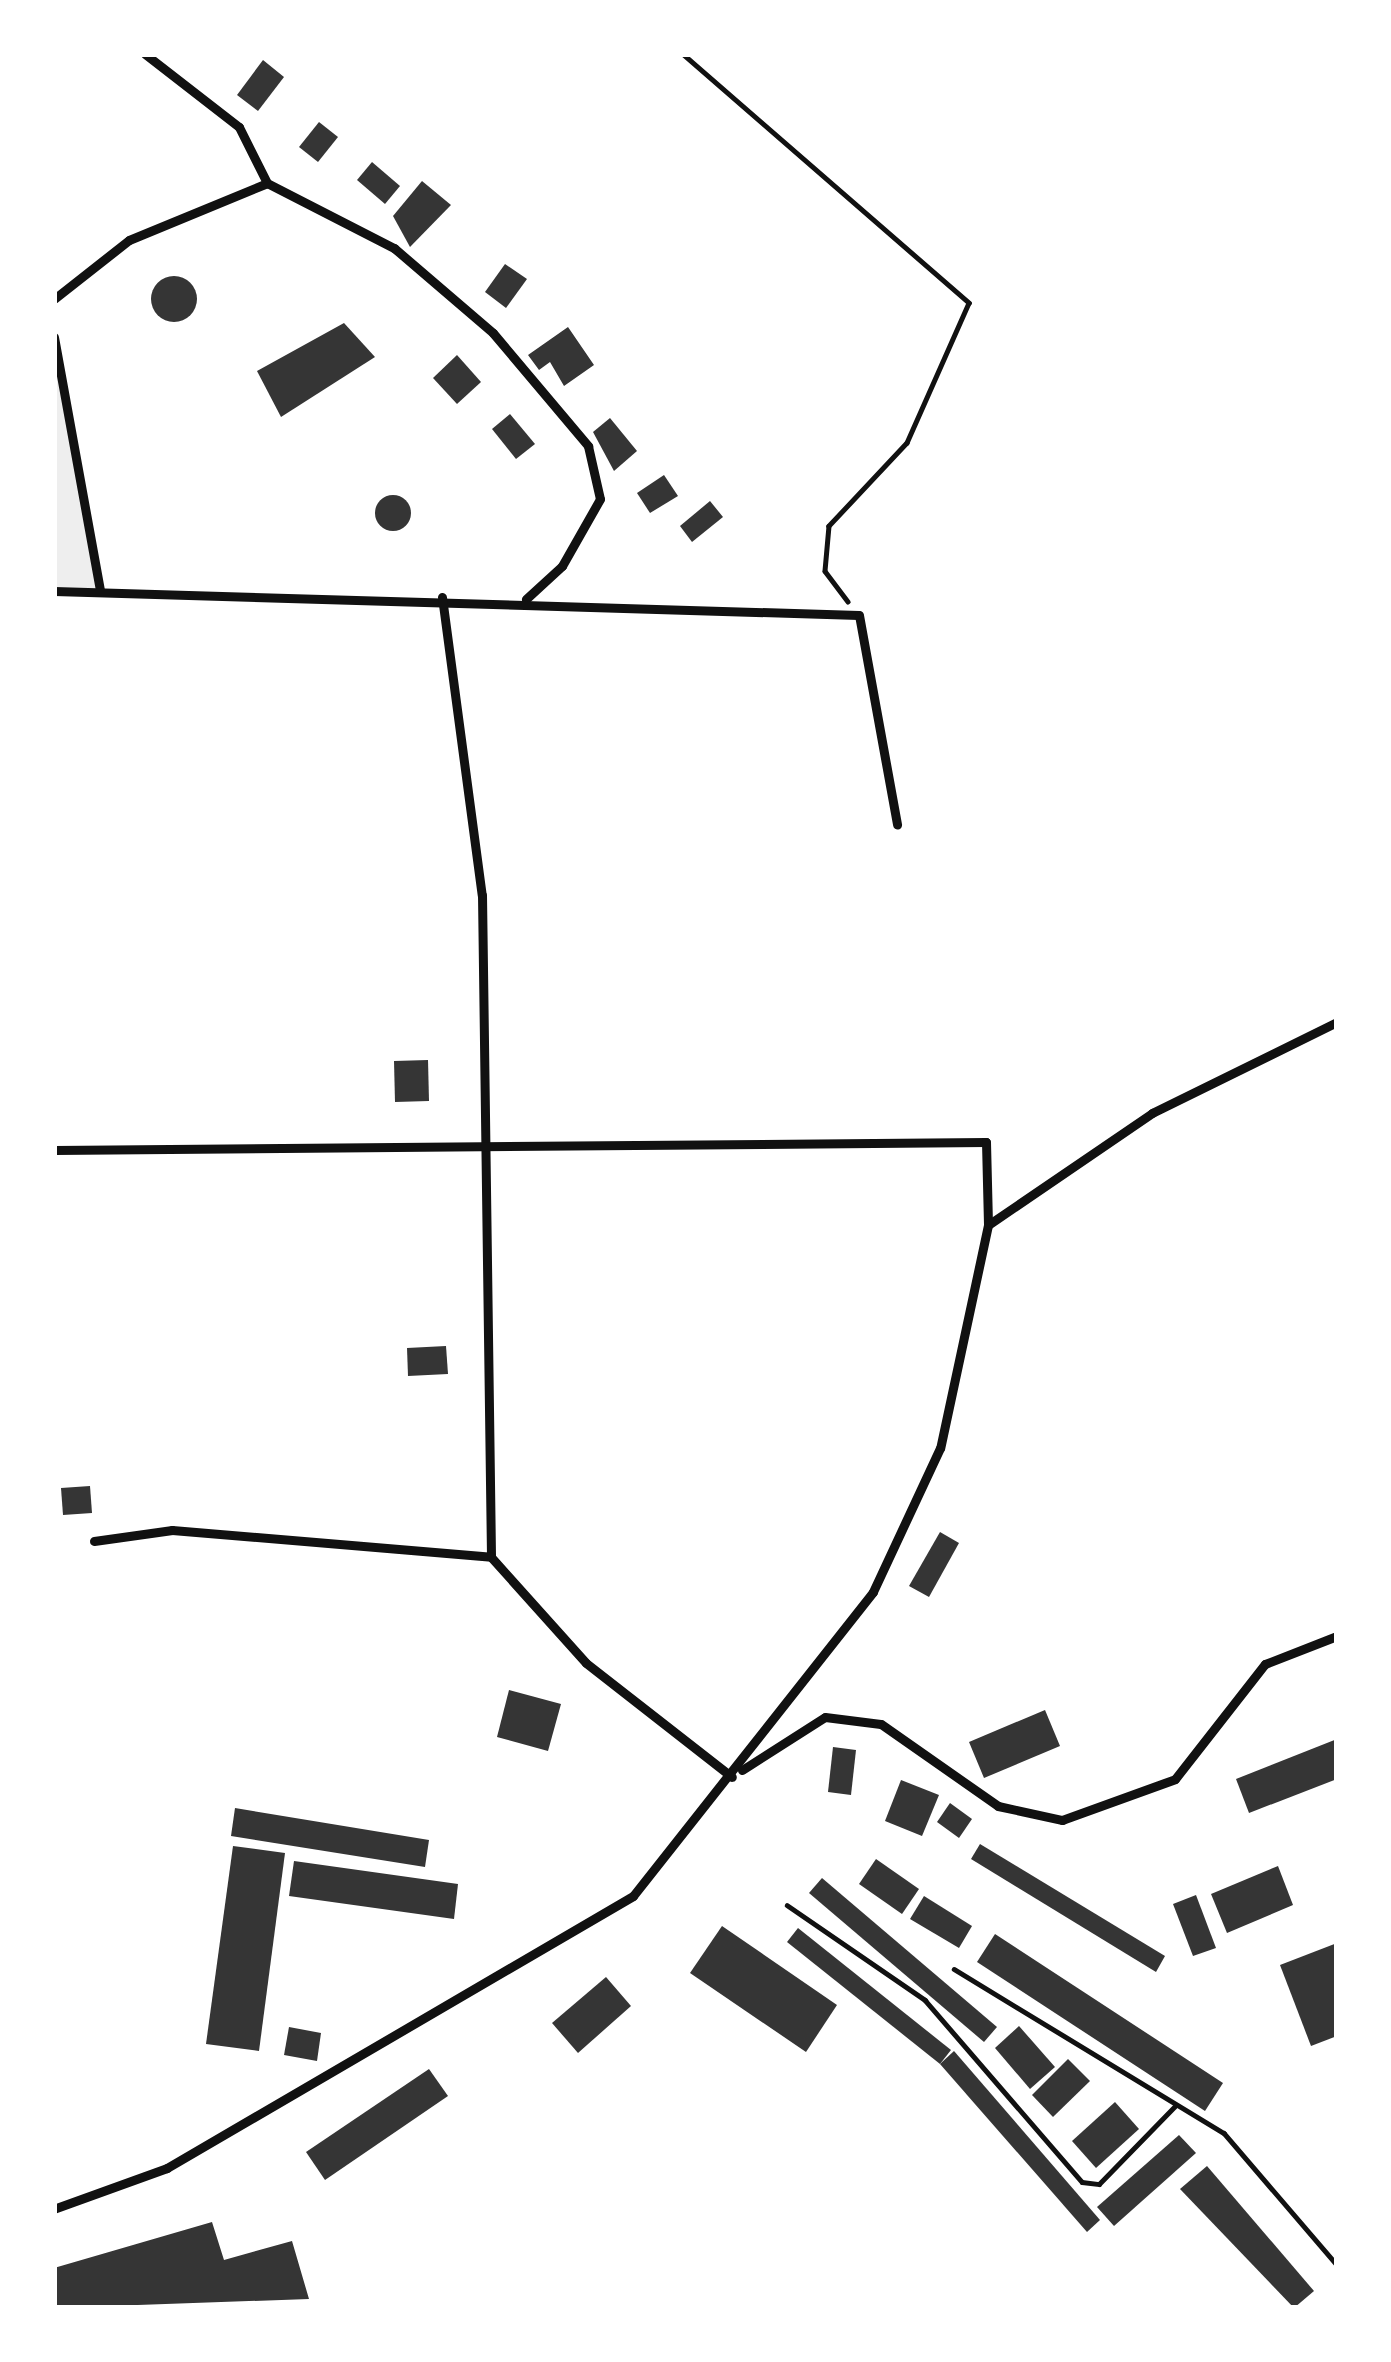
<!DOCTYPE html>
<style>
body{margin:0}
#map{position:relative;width:1391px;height:2362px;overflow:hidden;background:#fff;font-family:Overpass,sans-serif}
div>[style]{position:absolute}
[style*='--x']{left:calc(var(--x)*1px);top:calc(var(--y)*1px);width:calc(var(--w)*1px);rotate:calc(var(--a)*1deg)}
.green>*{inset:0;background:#eee}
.building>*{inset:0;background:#353535}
.round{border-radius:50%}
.path>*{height:4.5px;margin:-2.25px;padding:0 2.25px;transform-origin:2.25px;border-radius:2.25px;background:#111}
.service>*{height:4.5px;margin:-2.25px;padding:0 2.25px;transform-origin:2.25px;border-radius:2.25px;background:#111}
.minor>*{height:9px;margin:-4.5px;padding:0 4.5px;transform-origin:4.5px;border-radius:4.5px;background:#111}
span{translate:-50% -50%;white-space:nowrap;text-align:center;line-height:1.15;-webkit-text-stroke:9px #fff;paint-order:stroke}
.frame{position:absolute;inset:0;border:57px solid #fff;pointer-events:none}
</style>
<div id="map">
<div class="green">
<i style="clip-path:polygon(54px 337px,100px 591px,54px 591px)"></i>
</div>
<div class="building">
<i style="clip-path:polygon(263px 60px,284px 77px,258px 111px,237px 95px)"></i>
<i style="clip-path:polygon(319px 122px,338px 137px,318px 162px,299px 147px)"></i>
<i style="clip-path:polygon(372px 162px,400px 186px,385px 204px,357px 180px)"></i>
<i style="clip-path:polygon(422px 181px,451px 205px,410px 247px,393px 216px)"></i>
<i style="clip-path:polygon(505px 264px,527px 279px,506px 308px,485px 292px)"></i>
<i class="round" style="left:151px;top:276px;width:46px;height:46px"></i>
<i style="clip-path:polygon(344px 323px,375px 357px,281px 417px,257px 371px)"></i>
<i style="clip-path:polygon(568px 327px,594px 365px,564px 386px,550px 362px,539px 370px,528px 355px)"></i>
<i style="clip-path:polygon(457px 355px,481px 382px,457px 404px,433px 378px)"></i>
<i style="clip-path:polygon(510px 414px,535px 444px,516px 459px,492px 429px)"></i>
<i style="clip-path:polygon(610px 418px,637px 451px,614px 471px,593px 432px)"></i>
<i style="clip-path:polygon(664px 475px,678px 496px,650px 513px,637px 493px)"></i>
<i class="round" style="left:375px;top:495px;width:36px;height:36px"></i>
<i style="clip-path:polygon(710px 501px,723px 517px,692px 542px,680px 526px)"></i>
<i style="clip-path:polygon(428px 1060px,429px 1101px,395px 1102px,394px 1061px)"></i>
<i style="clip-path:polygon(446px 1346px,448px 1374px,408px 1376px,407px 1348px)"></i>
<i style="clip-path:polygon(90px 1486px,92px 1513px,63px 1515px,61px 1488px)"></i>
<i style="clip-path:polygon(940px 1532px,959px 1543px,929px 1597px,909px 1586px)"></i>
<i style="clip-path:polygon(509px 1690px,561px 1704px,548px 1751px,497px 1737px)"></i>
<i style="clip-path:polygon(1045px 1710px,1060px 1746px,984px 1778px,969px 1742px)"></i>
<i style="clip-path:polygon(1337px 1739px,1337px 1779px,1249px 1813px,1236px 1779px)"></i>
<i style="clip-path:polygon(833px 1747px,856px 1750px,851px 1795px,828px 1792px)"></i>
<i style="clip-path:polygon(901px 1780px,939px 1795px,922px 1836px,885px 1821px)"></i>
<i style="clip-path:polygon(950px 1803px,972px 1819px,959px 1838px,937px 1822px)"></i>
<i style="clip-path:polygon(235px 1808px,429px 1840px,425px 1867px,231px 1836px)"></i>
<i style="clip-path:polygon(980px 1844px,1165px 1956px,1156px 1972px,971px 1859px)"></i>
<i style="clip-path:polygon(233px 1846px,285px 1853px,259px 2051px,206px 2044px)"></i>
<i style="clip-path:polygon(876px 1859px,919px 1889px,902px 1914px,859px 1884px)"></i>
<i style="clip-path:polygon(294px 1861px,458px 1884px,454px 1919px,289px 1896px)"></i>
<i style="clip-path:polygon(1278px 1866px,1293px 1905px,1227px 1933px,1211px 1894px)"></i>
<i style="clip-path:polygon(822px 1878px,997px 2027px,984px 2042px,809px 1893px)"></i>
<i style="clip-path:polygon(1196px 1895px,1216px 1948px,1193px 1956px,1173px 1904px)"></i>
<i style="clip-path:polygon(924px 1896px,972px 1926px,959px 1948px,910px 1919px)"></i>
<i style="clip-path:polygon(722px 1926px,837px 2005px,806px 2052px,690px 1973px)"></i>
<i style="clip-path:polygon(798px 1928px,951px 2050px,940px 2064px,787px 1942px)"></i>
<i style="clip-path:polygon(995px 1934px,1223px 2083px,1205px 2111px,977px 1962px)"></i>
<i style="clip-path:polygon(1337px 1943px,1337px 2036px,1311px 2046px,1280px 1965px)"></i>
<i style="clip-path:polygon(606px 1977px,631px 2006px,578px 2053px,552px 2023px)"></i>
<i style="clip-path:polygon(1019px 2026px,1055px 2067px,1030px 2089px,995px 2048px)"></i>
<i style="clip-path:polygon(289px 2027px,321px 2033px,317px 2061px,284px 2055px)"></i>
<i style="clip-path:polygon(954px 2051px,1100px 2220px,1087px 2232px,940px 2064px)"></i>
<i style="clip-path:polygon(1068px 2059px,1090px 2081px,1053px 2117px,1032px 2095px)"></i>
<i style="clip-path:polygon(429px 2069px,448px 2096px,325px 2180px,306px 2152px)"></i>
<i style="clip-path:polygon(1115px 2102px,1139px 2129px,1096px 2168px,1072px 2141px)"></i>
<i style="clip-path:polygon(1179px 2135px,1196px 2153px,1114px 2226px,1097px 2207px)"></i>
<i style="clip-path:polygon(1207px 2166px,1314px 2291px,1294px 2308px,1180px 2189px)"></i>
<i style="clip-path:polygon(212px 2222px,224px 2260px,292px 2241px,309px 2299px,54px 2308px,54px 2268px)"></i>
</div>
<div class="path">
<i style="--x:683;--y:54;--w:379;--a:41"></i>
<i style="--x:969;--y:303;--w:153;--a:113.9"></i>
<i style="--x:907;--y:443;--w:114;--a:133.2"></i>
<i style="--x:829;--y:526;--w:45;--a:95.1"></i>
<i style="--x:825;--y:571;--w:38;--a:53"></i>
</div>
<div class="service">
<i style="--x:787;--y:1905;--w:168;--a:34.5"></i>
<i style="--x:925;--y:2000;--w:240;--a:49.2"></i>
<i style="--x:1082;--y:2182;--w:17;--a:7"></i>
<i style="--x:1099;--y:2184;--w:109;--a:-45.7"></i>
<i style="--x:954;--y:1969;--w:316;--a:31.3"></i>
<i style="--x:1224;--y:2133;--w:174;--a:49.4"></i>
</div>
<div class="minor">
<i style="--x:145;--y:54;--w:119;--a:37.8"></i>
<i style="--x:239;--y:127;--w:63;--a:63.4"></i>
<i style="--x:267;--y:183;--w:143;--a:27.1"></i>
<i style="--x:394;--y:248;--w:130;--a:40.6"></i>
<i style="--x:493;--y:333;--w:148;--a:49.9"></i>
<i style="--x:588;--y:446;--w:54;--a:77.2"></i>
<i style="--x:600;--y:499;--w:77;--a:119.6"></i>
<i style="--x:562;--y:566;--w:49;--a:137.5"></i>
<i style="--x:54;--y:299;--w:95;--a:-38.2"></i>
<i style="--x:129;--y:240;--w:149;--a:-22.4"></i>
<i style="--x:54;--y:337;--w:258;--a:79.7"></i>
<i style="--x:54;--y:591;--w:805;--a:1.71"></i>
<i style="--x:859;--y:615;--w:213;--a:79.7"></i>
<i style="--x:442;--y:597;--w:301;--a:82.4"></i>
<i style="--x:482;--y:895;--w:662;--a:89.22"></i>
<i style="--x:54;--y:1150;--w:932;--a:-0.49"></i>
<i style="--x:986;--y:1142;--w:83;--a:88.6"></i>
<i style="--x:988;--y:1225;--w:228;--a:102.1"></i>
<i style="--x:940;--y:1448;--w:159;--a:115"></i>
<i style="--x:873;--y:1592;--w:387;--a:128.3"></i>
<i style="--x:633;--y:1896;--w:540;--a:149.73"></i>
<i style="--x:167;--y:2168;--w:120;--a:160.1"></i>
<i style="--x:988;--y:1225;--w:199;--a:-34.3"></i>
<i style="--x:1152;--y:1113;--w:206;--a:-26.2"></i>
<i style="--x:94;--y:1541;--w:79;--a:-8"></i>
<i style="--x:172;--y:1530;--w:320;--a:4.8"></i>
<i style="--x:491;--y:1557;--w:142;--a:48.1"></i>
<i style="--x:586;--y:1663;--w:185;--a:38"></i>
<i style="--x:742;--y:1770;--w:98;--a:-32.6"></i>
<i style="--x:825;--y:1717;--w:56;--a:7.1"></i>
<i style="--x:881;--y:1724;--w:143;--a:35"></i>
<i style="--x:998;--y:1806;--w:66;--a:12.3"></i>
<i style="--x:1062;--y:1820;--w:120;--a:-19.9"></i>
<i style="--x:1175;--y:1779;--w:146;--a:-52"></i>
<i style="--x:1265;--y:1664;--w:77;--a:-21.3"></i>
</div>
<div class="frame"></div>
</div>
